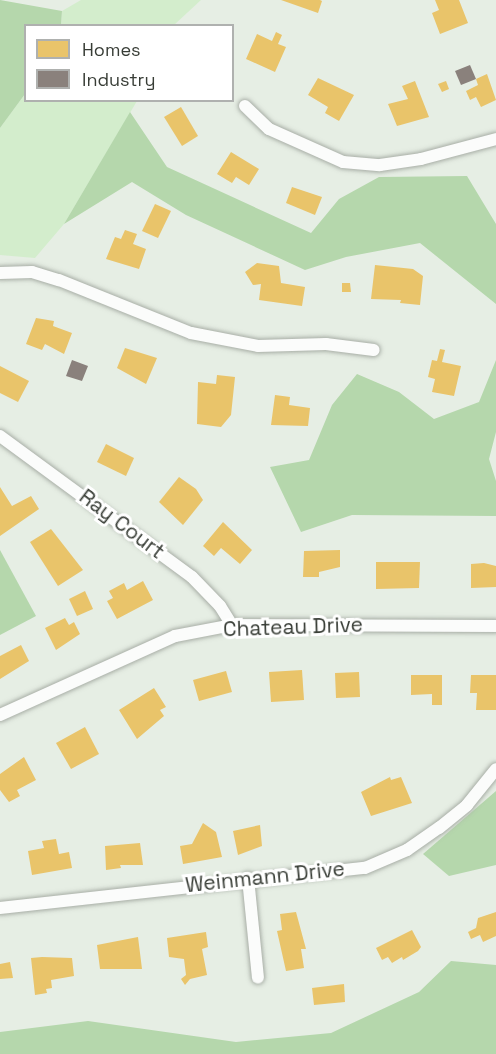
<!DOCTYPE html>
<style>
body{margin:0}
#map{position:relative;width:496px;height:1054px;overflow:hidden;background:#e6eee4;font-family:"Space Grotesk",sans-serif}
div>[style]{position:absolute}
[style*='--x']{left:calc(var(--x)*1px);top:calc(var(--y)*1px);width:calc(var(--w)*1px);rotate:calc(var(--a)*1deg)}
.green>*{inset:0;background:#d3edcc}
.forest>*{inset:0;background:#b5d7ac}
.homes>*{inset:0;background:#e9c46a}
.industry>*{inset:0;background:#8a817c}
.roads{filter:drop-shadow(0 0 2px #a8aea6) drop-shadow(0 0 2px #a8aea6)}
.street>*{height:12px;margin:-6px;padding:0 6px;transform-origin:6px;border-radius:6px;background:#fbfcfb}
span{translate:-50% -50%;white-space:nowrap;text-align:center;line-height:1.15;-webkit-text-stroke:6px #fff;paint-order:stroke}
.street-label{font-size:21px;color:#383d36}
.legend{position:absolute;left:24px;top:24px;width:210px;height:78px;box-sizing:border-box;background:#fff;border:2px solid #afb1af;margin:0;padding:8px 10px;list-style:none;font-size:18px;color:#383d36}
.legend li{display:flex;align-items:center;gap:12px;height:30px}
.legend b{width:30px;border:2px solid #afb1af}
</style>
<div id="map">
<div class="green">
<i style="clip-path:polygon(81px 0,201px 0,174px 25px,61px 26px,62px 11px)"></i>
<i style="clip-path:polygon(25px 94px,26px 100px,137px 101px,64px 224px,35px 258px,0 255px,0 128px)"></i>
</div>
<div class="forest">
<i style="clip-path:polygon(0 0,62px 11px,61px 25px,26px 26px,25px 94px,0 128px)"></i>
<i style="clip-path:polygon(130px 112px,167px 167px,311px 233px,339px 199px,379px 177px,467px 176px,496px 224px,496px 304px,420px 243px,346px 257px,305px 270px,186px 215px,132px 182px,64px 224px)"></i>
<i style="clip-path:polygon(496px 360px,496px 432px,489px 459px,496px 481px,496px 516px,352px 515px,301px 532px,270px 467px,309px 460px,332px 405px,357px 374px,399px 392px,434px 419px,479px 402px)"></i>
<i style="clip-path:polygon(0 550px,36px 616px,0 635px)"></i>
<i style="clip-path:polygon(496px 791px,496px 865px,449px 876px,423px 854px)"></i>
<i style="clip-path:polygon(451px 961px,496px 965px,496px 1054px,0 1054px,0 1032px,88px 1021px,236px 1042px,331px 1033px,419px 992px)"></i>
</div>
<div class="homes">
<i style="clip-path:polygon(281px 0,320px 0,322px 1px,318px 13px)"></i>
<i style="clip-path:polygon(435px 0,459px 0,468px 23px,440px 34px,432px 13px,439px 10px)"></i>
<i style="clip-path:polygon(276px 32px,282px 35px,278px 44px,286px 47px,275px 72px,246px 59px,257px 34px,272px 41px)"></i>
<i style="clip-path:polygon(487px 74px,496px 100px,481px 107px,476px 97px,470px 100px,466px 91px,478px 85px,476px 79px)"></i>
<i style="clip-path:polygon(318px 78px,354px 95px,339px 121px,325px 113px,328px 107px,308px 95px)"></i>
<i style="clip-path:polygon(415px 81px,429px 117px,397px 126px,388px 104px,408px 99px,402px 86px)"></i>
<i style="clip-path:polygon(446px 81px,449px 89px,442px 92px,438px 84px)"></i>
<i style="clip-path:polygon(181px 107px,198px 136px,182px 146px,164px 117px)"></i>
<i style="clip-path:polygon(231px 152px,259px 169px,249px 185px,236px 177px,232px 183px,217px 174px)"></i>
<i style="clip-path:polygon(292px 187px,322px 197px,315px 215px,286px 203px)"></i>
<i style="clip-path:polygon(155px 204px,171px 211px,158px 238px,142px 231px)"></i>
<i style="clip-path:polygon(125px 230px,137px 234px,133px 244px,146px 249px,139px 269px,106px 259px,115px 237px,121px 239px)"></i>
<i style="clip-path:polygon(257px 263px,279px 266px,281px 283px,305px 287px,302px 306px,259px 300px,261px 284px,253px 285px,245px 272px)"></i>
<i style="clip-path:polygon(375px 265px,413px 269px,423px 276px,420px 305px,400px 303px,401px 300px,371px 299px)"></i>
<i style="clip-path:polygon(342px 283px,350px 283px,351px 292px,342px 292px)"></i>
<i style="clip-path:polygon(36px 318px,54px 321px,53px 326px,72px 333px,64px 354px,45px 344px,42px 350px,26px 344px)"></i>
<i style="clip-path:polygon(125px 348px,157px 358px,146px 384px,117px 368px)"></i>
<i style="clip-path:polygon(440px 349px,445px 350px,442px 362px,461px 366px,454px 396px,432px 392px,435px 379px,428px 377px,432px 360px,437px 361px)"></i>
<i style="clip-path:polygon(0 366px,29px 381px,18px 402px,0 393px)"></i>
<i style="clip-path:polygon(217px 375px,235px 377px,231px 415px,221px 427px,197px 424px,198px 382px,216px 384px)"></i>
<i style="clip-path:polygon(275px 395px,290px 397px,289px 405px,310px 408px,308px 426px,271px 425px)"></i>
<i style="clip-path:polygon(106px 444px,134px 458px,126px 476px,97px 462px)"></i>
<i style="clip-path:polygon(179px 477px,196px 489px,203px 500px,183px 525px,159px 502px)"></i>
<i style="clip-path:polygon(0 487px,12px 506px,31px 496px,39px 509px,0 536px)"></i>
<i style="clip-path:polygon(223px 522px,252px 550px,240px 564px,221px 548px,214px 556px,203px 546px)"></i>
<i style="clip-path:polygon(51px 529px,83px 570px,58px 586px,30px 542px)"></i>
<i style="clip-path:polygon(340px 550px,340px 567px,319px 572px,319px 577px,303px 577px,304px 551px)"></i>
<i style="clip-path:polygon(376px 562px,420px 562px,419px 588px,376px 589px)"></i>
<i style="clip-path:polygon(484px 563px,496px 566px,496px 587px,471px 588px,471px 564px)"></i>
<i style="clip-path:polygon(143px 581px,153px 600px,117px 619px,107px 601px,113px 598px,109px 591px,124px 583px,127px 590px)"></i>
<i style="clip-path:polygon(85px 591px,93px 609px,77px 616px,69px 599px)"></i>
<i style="clip-path:polygon(65px 618px,69px 625px,74px 622px,80px 634px,56px 650px,45px 628px)"></i>
<i style="clip-path:polygon(21px 645px,29px 661px,0 679px,0 656px)"></i>
<i style="clip-path:polygon(302px 670px,304px 700px,271px 702px,269px 672px)"></i>
<i style="clip-path:polygon(226px 671px,232px 692px,199px 701px,193px 680px)"></i>
<i style="clip-path:polygon(359px 672px,360px 697px,336px 698px,335px 673px)"></i>
<i style="clip-path:polygon(411px 675px,442px 675px,442px 705px,432px 705px,432px 694px,411px 695px)"></i>
<i style="clip-path:polygon(471px 675px,496px 675px,496px 710px,476px 710px,477px 693px,470px 693px)"></i>
<i style="clip-path:polygon(154px 688px,166px 707px,160px 710px,164px 716px,137px 739px,119px 710px)"></i>
<i style="clip-path:polygon(85px 727px,99px 754px,71px 769px,56px 743px)"></i>
<i style="clip-path:polygon(24px 757px,36px 780px,17px 790px,20px 796px,9px 802px,0 790px,0 774px)"></i>
<i style="clip-path:polygon(390px 777px,391px 780px,401px 777px,412px 803px,371px 816px,361px 792px)"></i>
<i style="clip-path:polygon(203px 823px,216px 832px,222px 857px,183px 864px,180px 846px,192px 844px)"></i>
<i style="clip-path:polygon(260px 825px,262px 846px,238px 855px,233px 831px)"></i>
<i style="clip-path:polygon(56px 839px,59px 854px,69px 852px,72px 868px,32px 875px,28px 851px,44px 848px,42px 841px)"></i>
<i style="clip-path:polygon(140px 843px,143px 865px,120px 865px,121px 868px,106px 870px,105px 846px)"></i>
<i style="clip-path:polygon(296px 912px,306px 949px,301px 949px,304px 968px,286px 971px,277px 931px,282px 930px,280px 914px)"></i>
<i style="clip-path:polygon(496px 912px,496px 936px,483px 942px,480px 935px,471px 939px,468px 932px,476px 928px,478px 918px)"></i>
<i style="clip-path:polygon(412px 930px,421px 947px,418px 951px,403px 960px,402px 957px,392px 963px,388px 957px,382px 960px,376px 948px)"></i>
<i style="clip-path:polygon(206px 932px,208px 947px,202px 949px,207px 975px,190px 979px,185px 985px,181px 979px,186px 975px,184px 959px,169px 957px,167px 938px)"></i>
<i style="clip-path:polygon(138px 937px,142px 969px,100px 969px,97px 945px)"></i>
<i style="clip-path:polygon(42px 957px,72px 958px,74px 976px,51px 980px,52px 988px,46px 989px,47px 993px,35px 995px,31px 958px)"></i>
<i style="clip-path:polygon(10px 962px,13px 978px,0 979px,0 964px)"></i>
<i style="clip-path:polygon(344px 984px,345px 1002px,314px 1005px,312px 988px)"></i>
</div>
<div class="industry">
<i style="clip-path:polygon(470px 65px,476px 79px,461px 85px,455px 71px)"></i>
<i style="clip-path:polygon(72px 360px,88px 366px,82px 381px,66px 376px)"></i>
</div>
<div class="roads">
<div class="street">
<i style="--x:245;--y:106;--w:33;--a:44"></i>
<i style="--x:269;--y:129;--w:81;--a:24"></i>
<i style="--x:343;--y:162;--w:37;--a:5"></i>
<i style="--x:380;--y:165;--w:41;--a:-8.3"></i>
<i style="--x:421;--y:159;--w:78;--a:-14.9"></i>
<i style="--x:0;--y:273;--w:32;--a:-2"></i>
<i style="--x:32;--y:272;--w:28;--a:17"></i>
<i style="--x:59;--y:280;--w:142;--a:21.9"></i>
<i style="--x:191;--y:333;--w:68;--a:11"></i>
<i style="--x:258;--y:346;--w:68;--a:-1.7"></i>
<i style="--x:326;--y:344;--w:48;--a:7.1"></i>
<i style="--x:0;--y:436;--w:238;--a:36.3"></i>
<i style="--x:192;--y:577;--w:40;--a:46"></i>
<i style="--x:220;--y:606;--w:22;--a:58"></i>
<i style="--x:0;--y:715;--w:192;--a:-24.3"></i>
<i style="--x:175;--y:636;--w:58;--a:-10.9"></i>
<i style="--x:232;--y:625;--w:264;--a:0.2"></i>
<i style="--x:248;--y:878;--w:100;--a:84.3"></i>
<i style="--x:0;--y:908;--w:367;--a:-6.3"></i>
<i style="--x:365;--y:868;--w:46;--a:-23.2"></i>
<i style="--x:407;--y:850;--w:39;--a:-35"></i>
<i style="--x:439;--y:828;--w:36;--a:-39"></i>
<i style="--x:467;--y:805;--w:46;--a:-51.1"></i>
</div>
</div>
<div class="street-label">
<span style="left:122px;top:524px;rotate:37deg">Ray Court</span>
<span style="left:293px;top:627px;rotate:-2deg">Chateau Drive</span>
<span style="left:265px;top:877px;rotate:-6deg">Weinmann Drive</span>
</div>
<ul class="legend">
<li><b style="height:16px;background:#e9c46a"></b>Homes</li>
<li><b style="height:16px;background:#8a817c"></b>Industry</li>
</ul>
</div>
